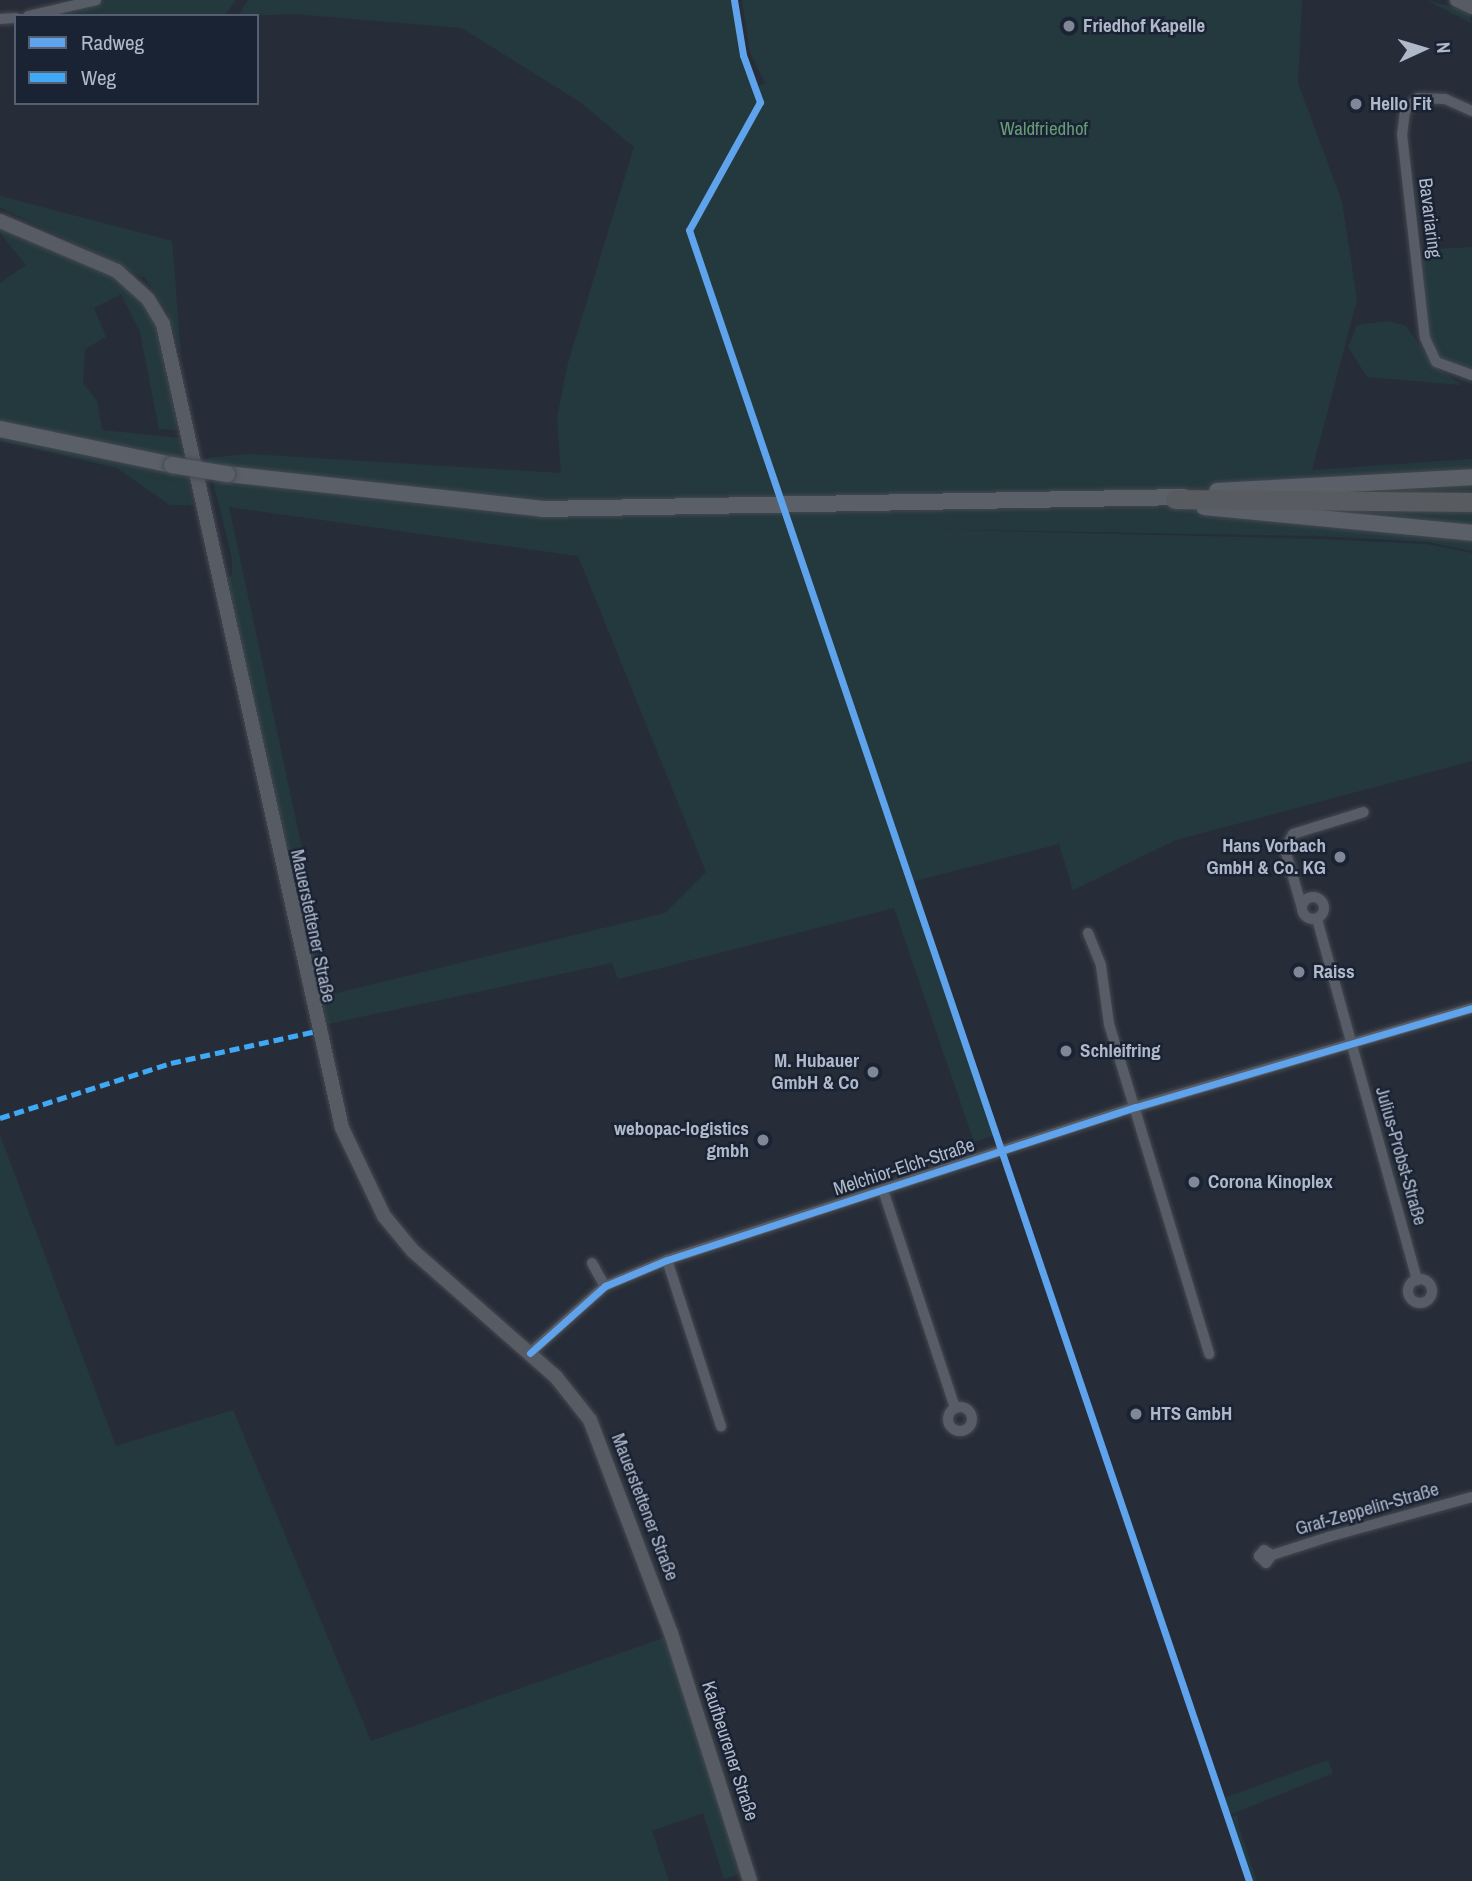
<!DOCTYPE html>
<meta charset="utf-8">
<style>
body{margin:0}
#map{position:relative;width:1472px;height:1881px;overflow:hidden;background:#272d38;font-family:"Archivo Narrow",sans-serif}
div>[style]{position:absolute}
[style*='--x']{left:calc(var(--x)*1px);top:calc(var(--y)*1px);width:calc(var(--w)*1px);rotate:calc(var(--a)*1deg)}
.green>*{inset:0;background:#24393e}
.roads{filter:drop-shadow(0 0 2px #444850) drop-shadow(0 0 2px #444850)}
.street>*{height:10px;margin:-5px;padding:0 5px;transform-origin:5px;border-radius:5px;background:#585c66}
.street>.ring{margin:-5px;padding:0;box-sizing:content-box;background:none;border:10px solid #585c66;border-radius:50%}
.secondary>*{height:14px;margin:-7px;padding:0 7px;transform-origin:7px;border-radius:7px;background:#565b64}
.primary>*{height:16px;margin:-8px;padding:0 8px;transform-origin:8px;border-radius:8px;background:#5a5f68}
.highway>*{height:19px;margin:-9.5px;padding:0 9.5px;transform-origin:9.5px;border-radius:9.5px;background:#585b5f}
.bridges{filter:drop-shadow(0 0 2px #444a54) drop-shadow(0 0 2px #444a54)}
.primary-bridge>*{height:16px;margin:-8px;padding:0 8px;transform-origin:8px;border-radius:8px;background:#5a5f68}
.quiet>*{height:5px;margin-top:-2.5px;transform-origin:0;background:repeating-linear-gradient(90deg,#3fa9f5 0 10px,transparent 0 15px)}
.cycleway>*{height:7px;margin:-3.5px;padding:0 3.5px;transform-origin:3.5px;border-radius:3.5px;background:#60a3ed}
.dots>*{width:19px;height:19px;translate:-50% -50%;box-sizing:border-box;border:4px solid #1a2333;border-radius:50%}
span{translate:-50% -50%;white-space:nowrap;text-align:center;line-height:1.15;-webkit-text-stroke:5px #1a2333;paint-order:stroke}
.poi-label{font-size:19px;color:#b0b9ca;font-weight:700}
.left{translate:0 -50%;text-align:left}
.right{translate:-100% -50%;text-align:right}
.park-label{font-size:19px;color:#659d75}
.street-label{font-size:19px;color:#b0b9ca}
.legend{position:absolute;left:14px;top:14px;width:245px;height:91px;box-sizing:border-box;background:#1a2333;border:2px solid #565f6f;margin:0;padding:9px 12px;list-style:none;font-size:21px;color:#b0b9ca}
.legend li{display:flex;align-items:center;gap:14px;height:35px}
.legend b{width:35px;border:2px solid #565f6f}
.north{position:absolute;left:1388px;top:14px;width:70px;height:70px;-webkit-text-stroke:5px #1a2333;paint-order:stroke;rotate:86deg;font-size:19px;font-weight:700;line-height:28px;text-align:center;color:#b0b9ca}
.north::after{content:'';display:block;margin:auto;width:24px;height:32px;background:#b0b9ca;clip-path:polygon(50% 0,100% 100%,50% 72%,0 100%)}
</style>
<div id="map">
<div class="green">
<i style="clip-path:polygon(105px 0,236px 0,224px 16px,47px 16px)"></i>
<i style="clip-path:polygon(evenodd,248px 0,733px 0,742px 56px,758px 87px,765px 83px,750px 53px,742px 0,1302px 0,1298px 83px,1342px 202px,1357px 300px,1312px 470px,1472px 459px,1472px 473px,1140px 492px,540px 503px,228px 478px,476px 509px,644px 515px,1175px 507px,1472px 536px,1472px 551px,1427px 542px,1318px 536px,922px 529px,1317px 539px,1427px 544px,1472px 553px,1472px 761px,1176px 840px,1073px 890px,1059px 844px,911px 882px,995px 1135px,974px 1142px,894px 908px,618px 979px,612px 963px,328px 1024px,226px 578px,232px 575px,232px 558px,207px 458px,250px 454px,561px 473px,557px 417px,568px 363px,634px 147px,580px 102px,462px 28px,295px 14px,238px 16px,248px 0,229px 507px,578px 556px,706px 872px,665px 913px,333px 994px,229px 507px)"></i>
<i style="clip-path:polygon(1427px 0,1469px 12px,1472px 24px,1432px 3px)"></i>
<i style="clip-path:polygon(0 196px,172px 241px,181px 354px,167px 310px,145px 278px,0 207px)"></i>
<i style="clip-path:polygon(0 223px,115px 273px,154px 312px,178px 430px,159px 429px,140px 332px,121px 294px,94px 308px,106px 337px,85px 349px,83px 383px,97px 401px,102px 430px,179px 438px,193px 505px,170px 505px,117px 468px,0 441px,0 283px,26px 265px,0 233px)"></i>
<i style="clip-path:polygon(1472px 247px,1472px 371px,1440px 359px,1429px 338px,1420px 250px)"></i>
<i style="clip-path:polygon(1388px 321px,1406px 326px,1433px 365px,1462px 385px,1367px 377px,1348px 347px,1357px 325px)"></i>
<i style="clip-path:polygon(1472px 481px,1472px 498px,1279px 492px)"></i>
<i style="clip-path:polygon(1270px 503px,1472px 508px,1472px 531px,1318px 514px)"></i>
<i style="clip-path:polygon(0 1135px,116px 1446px,233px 1410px,371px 1741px,669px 1636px,743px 1873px,724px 1879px,703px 1813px,652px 1831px,669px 1881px,0 1881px)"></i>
<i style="clip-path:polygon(1328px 1760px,1333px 1773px,1229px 1815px,1224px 1798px)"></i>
<i style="clip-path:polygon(1237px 1815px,1239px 1827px,1257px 1881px,1251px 1881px,1230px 1818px)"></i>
</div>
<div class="roads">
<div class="street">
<i style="--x:28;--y:16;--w:70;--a:-13.2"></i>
<i style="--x:0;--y:19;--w:16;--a:-4"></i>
<i style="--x:1472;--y:111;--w:30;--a:-156"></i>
<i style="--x:1445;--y:99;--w:27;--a:-178"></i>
<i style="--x:1418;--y:98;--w:18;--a:135"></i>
<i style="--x:1405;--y:111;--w:23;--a:97"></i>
<i style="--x:1402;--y:134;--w:205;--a:83.6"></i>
<i style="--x:1425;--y:338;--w:26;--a:65"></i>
<i style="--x:1436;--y:362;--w:38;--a:20"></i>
<i class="ring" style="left:1302px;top:897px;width:12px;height:12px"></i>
<i style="--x:1302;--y:908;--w:61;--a:-106.1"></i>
<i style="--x:1285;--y:849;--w:17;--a:-62"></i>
<i style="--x:1293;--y:834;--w:74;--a:-17.2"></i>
<i style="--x:1317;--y:919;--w:375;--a:74.5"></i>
<i style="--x:1088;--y:933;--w:35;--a:68"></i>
<i style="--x:1101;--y:966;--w:59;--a:82.1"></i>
<i style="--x:1109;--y:1024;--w:345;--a:73.1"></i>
<i style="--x:883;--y:1190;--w:230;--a:71.7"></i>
<i style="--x:667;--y:1260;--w:175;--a:72"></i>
<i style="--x:592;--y:1263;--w:26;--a:61"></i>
<i class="ring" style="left:1408px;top:1279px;width:14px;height:14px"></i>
<i style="--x:530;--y:1353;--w:101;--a:-41.8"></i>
<i style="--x:605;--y:1286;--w:67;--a:-22.8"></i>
<i style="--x:667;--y:1260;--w:493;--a:-18.1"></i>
<i style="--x:1136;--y:1107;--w:350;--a:-16.4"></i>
<i class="ring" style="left:948px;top:1407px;width:14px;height:14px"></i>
<i style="--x:1272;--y:1555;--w:9;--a:-148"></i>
<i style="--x:1264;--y:1550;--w:8;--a:130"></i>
<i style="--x:1259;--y:1556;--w:10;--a:45"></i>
<i style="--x:1266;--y:1563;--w:10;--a:-53"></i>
<i style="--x:1272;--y:1555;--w:59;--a:-17.8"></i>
<i style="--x:1328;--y:1537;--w:149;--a:-15.5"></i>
</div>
<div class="secondary">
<i style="--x:1457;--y:0;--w:17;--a:25"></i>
<i style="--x:0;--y:221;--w:127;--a:23.1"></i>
<i style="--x:117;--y:271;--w:42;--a:42.1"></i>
<i style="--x:148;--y:299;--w:29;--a:59"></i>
<i style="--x:163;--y:324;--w:824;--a:77.45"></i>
<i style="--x:342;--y:1128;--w:98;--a:64.5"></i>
<i style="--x:384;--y:1216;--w:45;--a:50.4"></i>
<i style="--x:413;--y:1251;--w:191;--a:41.4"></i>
<i style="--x:556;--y:1377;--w:55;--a:51.7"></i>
<i style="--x:590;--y:1420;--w:228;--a:69.2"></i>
<i style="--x:671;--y:1633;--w:260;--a:72.3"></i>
</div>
<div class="primary">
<i style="--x:0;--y:429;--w:176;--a:11.8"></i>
<i style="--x:227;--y:474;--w:317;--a:6.3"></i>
<i style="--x:542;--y:509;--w:642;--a:-1.07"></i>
<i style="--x:1217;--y:491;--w:255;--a:-3.1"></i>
<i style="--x:1204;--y:507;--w:269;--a:5.5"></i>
</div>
<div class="highway">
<i style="--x:1175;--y:499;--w:297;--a:0.6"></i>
</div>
</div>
<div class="bridges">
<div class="primary-bridge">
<i style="--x:172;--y:465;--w:56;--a:9.3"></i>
</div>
</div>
<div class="quiet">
<i style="--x:0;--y:1118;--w:180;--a:-17.8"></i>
<i style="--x:171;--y:1063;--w:149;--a:-12.4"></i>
</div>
<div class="cycleway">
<i style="--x:734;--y:0;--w:56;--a:80.7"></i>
<i style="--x:743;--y:55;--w:50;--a:70.1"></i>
<i style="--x:760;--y:102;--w:146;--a:119"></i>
<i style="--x:689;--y:230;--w:1743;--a:71.26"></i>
<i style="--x:530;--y:1353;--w:101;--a:-41.8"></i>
<i style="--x:605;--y:1286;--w:67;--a:-22.8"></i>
<i style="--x:667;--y:1260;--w:493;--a:-18.1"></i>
<i style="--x:1136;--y:1107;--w:350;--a:-16.4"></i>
</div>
<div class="dots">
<i style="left:1069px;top:26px;background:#808897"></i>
<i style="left:1356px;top:104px;background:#808897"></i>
<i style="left:1340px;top:857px;background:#808897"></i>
<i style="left:1299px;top:972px;background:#808897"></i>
<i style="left:1066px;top:1051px;background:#808897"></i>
<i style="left:873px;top:1072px;background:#808897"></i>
<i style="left:763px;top:1140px;background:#808897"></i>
<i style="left:1194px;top:1182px;background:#808897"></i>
<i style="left:1136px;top:1414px;background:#808897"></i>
</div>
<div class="poi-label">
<span class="left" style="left:1083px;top:26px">Friedhof Kapelle</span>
<span class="left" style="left:1370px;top:104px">Hello Fit</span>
<span class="right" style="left:1326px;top:857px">Hans Vorbach<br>GmbH &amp; Co. KG</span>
<span class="left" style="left:1313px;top:972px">Raiss</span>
<span class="left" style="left:1080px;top:1051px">Schleifring</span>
<span class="right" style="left:859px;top:1072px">M. Hubauer<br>GmbH &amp; Co</span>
<span class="right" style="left:749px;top:1140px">webopac-logistics<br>gmbh</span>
<span class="left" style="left:1208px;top:1182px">Corona Kinoplex</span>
<span class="left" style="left:1150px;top:1414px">HTS GmbH</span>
</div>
<div class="park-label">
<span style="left:1044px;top:129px">Waldfriedhof</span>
</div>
<div class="street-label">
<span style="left:1430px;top:218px;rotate:83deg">Bavariaring</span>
<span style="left:313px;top:926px;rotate:78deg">Mauerstettener Straße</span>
<span style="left:1401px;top:1156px;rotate:74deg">Julius-Probst-Straße</span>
<span style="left:904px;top:1167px;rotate:-18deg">Melchior-Elch-Straße</span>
<span style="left:645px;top:1507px;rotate:69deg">Mauerstettener Straße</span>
<span style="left:1367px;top:1509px;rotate:-16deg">Graf-Zeppelin-Straße</span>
<span style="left:730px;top:1751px;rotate:72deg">Kaufbeurener Straße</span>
</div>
<ul class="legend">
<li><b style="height:9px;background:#60a3ed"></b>Radweg</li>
<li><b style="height:9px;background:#3fa9f5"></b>Weg</li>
</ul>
<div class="north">N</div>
</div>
